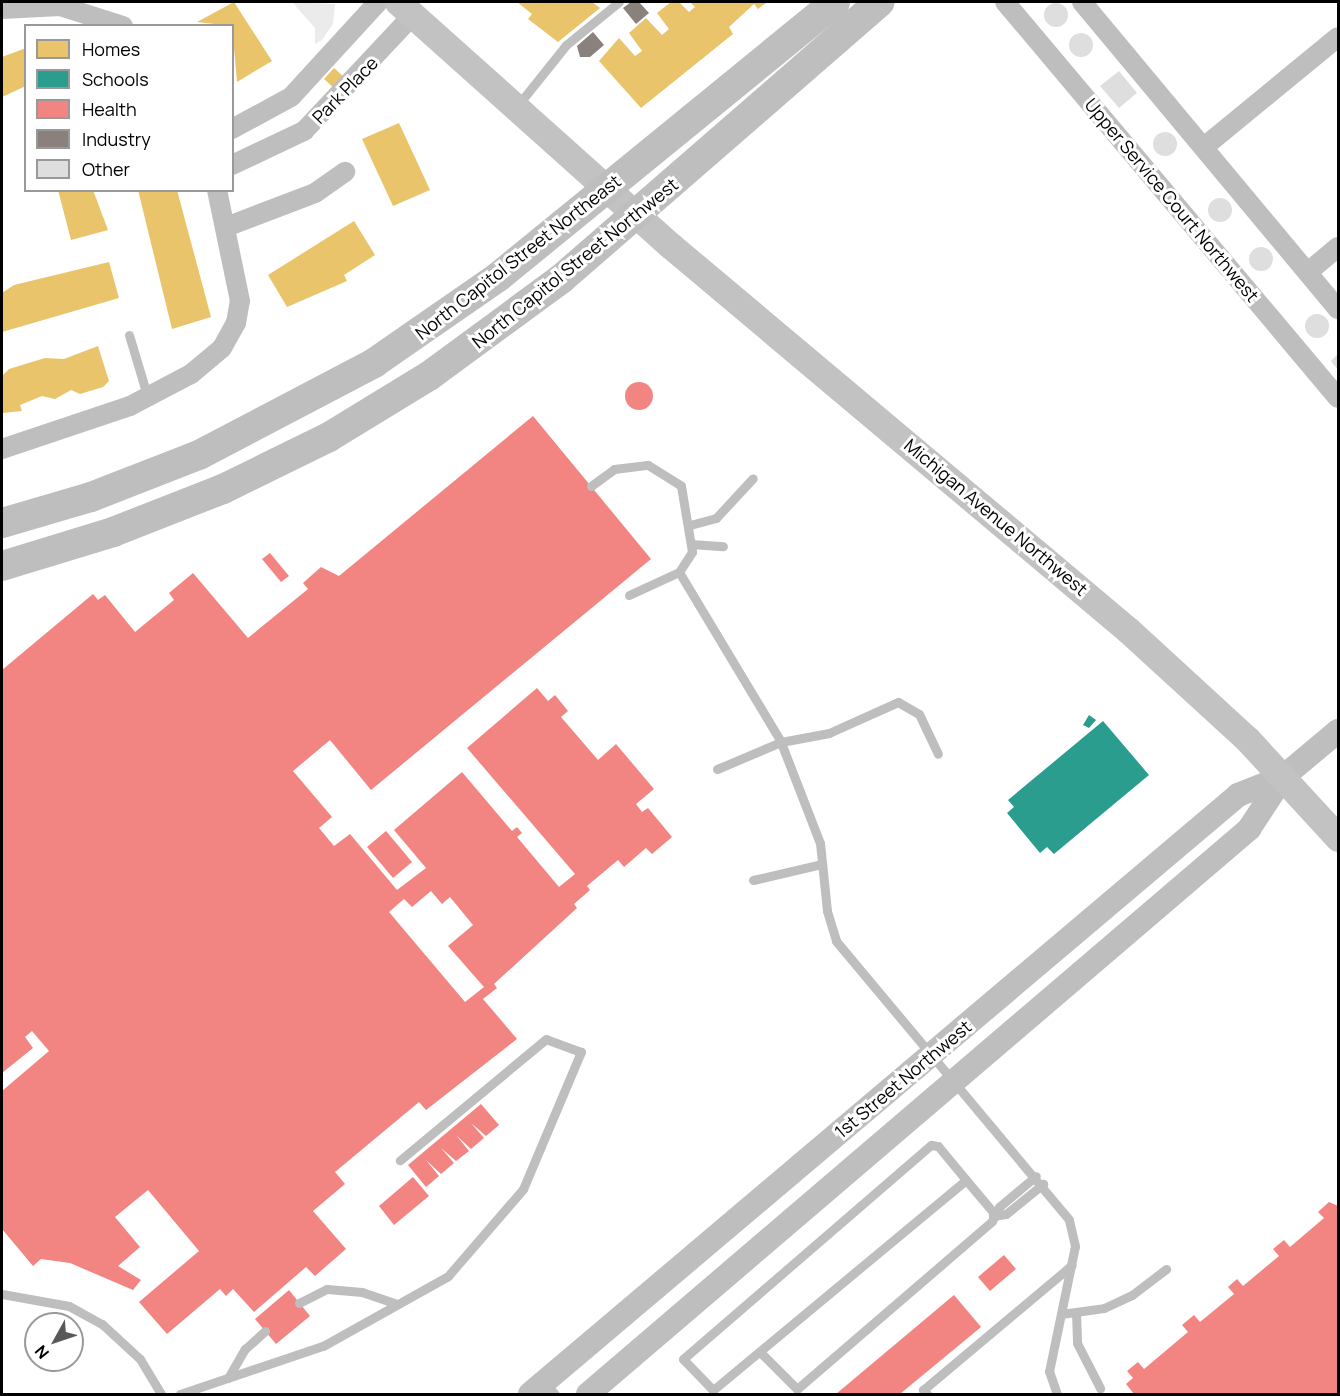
<!DOCTYPE html>
<style>
body{margin:0}
#map{position:relative;width:1340px;height:1396px;overflow:hidden;background:#fff;font-family:Manrope,sans-serif}
div>[style]{position:absolute}
[style*='--x']{left:calc(var(--x)*1px);top:calc(var(--y)*1px);width:calc(var(--w)*1px);rotate:calc(var(--a)*1deg)}
.green>*{inset:0;background:#ebebeb}
.homes>*{inset:0;background:#e9c46a}
.schools>*{inset:0;background:#2a9d8f}
.health>*{inset:0;background:#f28482}
.round{border-radius:50%}
.industry>*{inset:0;background:#8a817c}
.building>*{inset:0;background:#dedede}
.service>*{height:9px;margin:-4.5px;padding:0 4.5px;transform-origin:4.5px;border-radius:4.5px;background:#bebebe}
.minor>*{height:20px;margin:-10px;padding:0 10px;transform-origin:10px;border-radius:10px;background:#bebebe}
.tertiary>*{height:24px;margin:-12px;padding:0 12px;transform-origin:12px;border-radius:12px;background:#bebebe}
.secondary>*{height:27px;margin:-13.5px;padding:0 13.5px;transform-origin:13.5px;border-radius:13.5px;background:#c2c2c2}
.primary>*{height:30px;margin:-15px;padding:0 15px;transform-origin:15px;border-radius:15px;background:#bebebe}
span{translate:-50% -50%;white-space:nowrap;text-align:center;line-height:1.15;-webkit-text-stroke:6px #fff;paint-order:stroke}
.street-label{font-size:18px;color:#000}
.frame{position:absolute;inset:0;border:3px solid #000;pointer-events:none}
.legend{position:absolute;left:24px;top:24px;width:210px;height:168px;box-sizing:border-box;background:#fff;border:2px solid #999;margin:0;padding:8px 10px;list-style:none;font-size:18px;color:#000}
.legend li{display:flex;align-items:center;gap:12px;height:30px}
.legend b{width:30px;border:2px solid #999}
.north{position:absolute;left:24px;top:1312px;width:60px;height:60px;box-sizing:border-box;background:#fff;border:2px solid #999;border-radius:50%;rotate:230deg;font-size:16px;font-weight:700;line-height:24px;text-align:center;color:#000}
.north::after{content:'';display:block;margin:auto;width:21px;height:27px;background:#595959;clip-path:polygon(50% 0,100% 100%,50% 72%,0 100%)}
</style>
<div id="map">
<div class="green">
<i style="clip-path:polygon(292px 2px,335px 4px,333px 24px,322px 40px,315px 44px,315px 28px)"></i>
</div>
<div class="homes">
<i style="clip-path:polygon(234px 2px,272px 61px,237px 82px,232px 26px,197px 22px)"></i>
<i style="clip-path:polygon(517px 2px,592px 2px,600px 8px,558px 42px,528px 19px,532px 14px)"></i>
<i style="clip-path:polygon(671px 2px,679px 2px,689px 12px,695px 7px,690px 2px,767px 2px,758px 9px,754px 4px,729px 27px,733px 34px,641px 108px,599px 61px,619px 38px,635px 56px,642px 51px,629px 33px,646px 18px,662px 35px,669px 29px,657px 13px)"></i>
<i style="clip-path:polygon(26px 48px,26px 86px,2px 97px,2px 57px)"></i>
<i style="clip-path:polygon(334px 68px,344px 77px,335px 89px,324px 79px)"></i>
<i style="clip-path:polygon(399px 123px,430px 190px,393px 206px,362px 139px)"></i>
<i style="clip-path:polygon(58px 190px,93px 190px,108px 230px,71px 240px)"></i>
<i style="clip-path:polygon(138px 190px,177px 190px,211px 317px,172px 329px)"></i>
<i style="clip-path:polygon(354px 221px,375px 255px,344px 275px,347px 281px,287px 307px,268px 275px)"></i>
<i style="clip-path:polygon(109px 262px,119px 298px,2px 332px,2px 293px,14px 285px)"></i>
<i style="clip-path:polygon(98px 346px,109px 381px,103px 387px,80px 394px,71px 390px,55px 399px,42px 396px,20px 405px,22px 411px,3px 413px,2px 376px,9px 369px,45px 358px,64px 359px)"></i>
</div>
<div class="schools">
<i style="clip-path:polygon(1089px 715px,1096px 720px,1089px 728px,1083px 725px)"></i>
<i style="clip-path:polygon(1103px 721px,1149px 775px,1054px 854px,1047px 847px,1040px 853px,1007px 813px,1014px 807px,1008px 800px)"></i>
</div>
<div class="health">
<i class="round" style="left:625px;top:382px;width:28px;height:28px"></i>
<i style="clip-path:polygon(evenodd,533px 416px,651px 559px,371px 790px,330px 740px,293px 771px,332px 817px,319px 828px,334px 846px,350px 834px,397px 890px,426px 868px,394px 830px,462px 772px,512px 831px,517px 827px,522px 833px,517px 837px,559px 887px,575px 874px,467px 748px,537px 688px,548px 701px,555px 695px,568px 711px,561px 717px,598px 760px,616px 744px,654px 789px,636px 804px,642px 812px,648px 808px,672px 837px,652px 854px,646px 848px,624px 867px,618px 860px,587px 886px,590px 890px,574px 904px,577px 908px,494px 984px,497px 988px,483px 999px,517px 1039px,426px 1110px,419px 1102px,335px 1172px,345px 1184px,313px 1211px,346px 1249px,315px 1276px,306px 1267px,254px 1312px,233px 1289px,226px 1296px,220px 1289px,167px 1334px,139px 1302px,199px 1251px,148px 1190px,115px 1217px,140px 1247px,118px 1266px,141px 1280px,133px 1290px,70px 1263px,41px 1259px,33px 1266px,2px 1229px,2px 1091px,49px 1051px,32px 1031px,25px 1037px,33px 1048px,2px 1073px,2px 670px,93px 594px,98px 600px,105px 595px,135px 632px,174px 600px,169px 593px,193px 573px,248px 638px,308px 589px,303px 583px,321px 567px,339px 576px,533px 416px,431px 891px,442px 904px,450px 897px,473px 925px,448px 946px,484px 987px,465px 1002px,389px 912px,404px 899px,412px 907px,431px 891px)"></i>
<i style="clip-path:polygon(270px 553px,289px 576px,281px 582px,262px 559px)"></i>
<i style="clip-path:polygon(386px 831px,412px 862px,393px 878px,367px 847px)"></i>
<i style="clip-path:polygon(481px 1104px,499px 1125px,486px 1136px,471px 1123px,484px 1138px,471px 1149px,456px 1135px,469px 1151px,456px 1161px,441px 1148px,454px 1163px,441px 1174px,426px 1160px,439px 1176px,426px 1187px,408px 1165px)"></i>
<i style="clip-path:polygon(413px 1177px,429px 1196px,394px 1225px,379px 1206px)"></i>
<i style="clip-path:polygon(1329px 1202px,1338px 1206px,1338px 1394px,1134px 1394px,1126px 1384px,1133px 1378px,1127px 1371px,1138px 1362px,1144px 1369px,1188px 1332px,1182px 1325px,1194px 1315px,1200px 1322px,1234px 1294px,1228px 1287px,1237px 1279px,1243px 1286px,1279px 1256px,1273px 1249px,1284px 1240px,1290px 1247px,1324px 1218px,1318px 1212px)"></i>
<i style="clip-path:polygon(1004px 1255px,1016px 1269px,990px 1291px,978px 1277px)"></i>
<i style="clip-path:polygon(289px 1290px,310px 1316px,276px 1344px,255px 1319px)"></i>
<i style="clip-path:polygon(954px 1295px,981px 1327px,900px 1394px,836px 1394px)"></i>
</div>
<div class="industry">
<i style="clip-path:polygon(631px 2px,639px 2px,649px 13px,636px 24px,623px 8px)"></i>
<i style="clip-path:polygon(593px 32px,604px 45px,590px 57px,580px 57px,577px 46px)"></i>
</div>
<div class="building">
<i class="round" style="left:1044px;top:3px;width:24px;height:24px"></i>
<i class="round" style="left:1069px;top:33px;width:24px;height:24px"></i>
<i style="clip-path:polygon(1119px 71px,1137px 93px,1119px 108px,1100px 86px)"></i>
<i class="round" style="left:1153px;top:132px;width:24px;height:24px"></i>
<i class="round" style="left:1208px;top:198px;width:24px;height:24px"></i>
<i class="round" style="left:1249px;top:247px;width:24px;height:24px"></i>
<i class="round" style="left:1305px;top:314px;width:24px;height:24px"></i>
<i style="clip-path:polygon(1338px 354px,1338px 370px,1331px 361px)"></i>
</div>
<div class="service">
<i style="--x:518;--y:105;--w:77;--a:-51.3"></i>
<i style="--x:566;--y:45;--w:68;--a:-39.1"></i>
<i style="--x:129;--y:335;--w:63;--a:73.3"></i>
<i style="--x:591;--y:486;--w:29;--a:-36"></i>
<i style="--x:614;--y:469;--w:34;--a:-7"></i>
<i style="--x:648;--y:465;--w:39;--a:32"></i>
<i style="--x:681;--y:486;--w:67;--a:80.5"></i>
<i style="--x:692;--y:552;--w:24;--a:123"></i>
<i style="--x:679;--y:572;--w:196;--a:59"></i>
<i style="--x:780;--y:740;--w:110;--a:68.8"></i>
<i style="--x:820;--y:843;--w:68;--a:84.1"></i>
<i style="--x:827;--y:911;--w:31;--a:73"></i>
<i style="--x:836;--y:941;--w:363;--a:50.1"></i>
<i style="--x:1069;--y:1220;--w:27;--a:77"></i>
<i style="--x:1075;--y:1246;--w:128;--a:101.7"></i>
<i style="--x:1049;--y:1371;--w:24;--a:71"></i>
<i style="--x:690;--y:525;--w:27;--a:-15"></i>
<i style="--x:716;--y:518;--w:54;--a:-47.2"></i>
<i style="--x:691;--y:544;--w:32;--a:4"></i>
<i style="--x:629;--y:595;--w:55;--a:-24.7"></i>
<i style="--x:717;--y:769;--w:69;--a:-22.9"></i>
<i style="--x:781;--y:742;--w:49;--a:-10.6"></i>
<i style="--x:829;--y:733;--w:76;--a:-24.2"></i>
<i style="--x:898;--y:702;--w:24;--a:30"></i>
<i style="--x:919;--y:714;--w:44;--a:64.6"></i>
<i style="--x:753;--y:880;--w:71;--a:-13.1"></i>
<i style="--x:966;--y:1180;--w:329;--a:140.3"></i>
<i style="--x:713;--y:1390;--w:43;--a:-134.1"></i>
<i style="--x:683;--y:1359;--w:328;--a:-40.8"></i>
<i style="--x:931;--y:1145;--w:7;--a:8"></i>
<i style="--x:938;--y:1146;--w:44;--a:50.5"></i>
<i style="--x:966;--y:1180;--w:42;--a:49.8"></i>
<i style="--x:993;--y:1212;--w:4;--a:90"></i>
<i style="--x:993;--y:1216;--w:13;--a:-9"></i>
<i style="--x:1006;--y:1214;--w:48;--a:-39"></i>
<i style="--x:2;--y:1294;--w:68;--a:10.2"></i>
<i style="--x:69;--y:1306;--w:38;--a:29"></i>
<i style="--x:102;--y:1324;--w:52;--a:42.6"></i>
<i style="--x:140;--y:1359;--w:41;--a:59"></i>
<i style="--x:299;--y:1303;--w:31;--a:-27"></i>
<i style="--x:327;--y:1289;--w:35;--a:5"></i>
<i style="--x:362;--y:1292;--w:37;--a:19"></i>
<i style="--x:1076;--y:1312;--w:31;--a:88"></i>
<i style="--x:1077;--y:1343;--w:51;--a:62.9"></i>
<i style="--x:1061;--y:1314;--w:43;--a:-7.9"></i>
<i style="--x:1104;--y:1308;--w:31;--a:-25"></i>
<i style="--x:1132;--y:1295;--w:43;--a:-37.4"></i>
<i style="--x:760;--y:1352;--w:52;--a:45"></i>
<i style="--x:797;--y:1389;--w:257;--a:-40.7"></i>
<i style="--x:992;--y:1221;--w:16;--a:-63"></i>
<i style="--x:999;--y:1207;--w:48;--a:-40"></i>
<i style="--x:228;--y:1378;--w:34;--a:-60"></i>
<i style="--x:245;--y:1349;--w:27;--a:-42"></i>
<i style="--x:545;--y:1383;--w:15;--a:48"></i>
<i style="--x:180;--y:1394;--w:151;--a:-18.6"></i>
<i style="--x:323;--y:1346;--w:143;--a:-29.2"></i>
<i style="--x:448;--y:1276;--w:115;--a:-49.2"></i>
<i style="--x:523;--y:1189;--w:149;--a:-67.1"></i>
<i style="--x:581;--y:1052;--w:37;--a:-160"></i>
<i style="--x:546;--y:1039;--w:190;--a:140.3"></i>
<i style="--x:927;--y:1394;--w:6;--a:-135"></i>
<i style="--x:923;--y:1390;--w:194;--a:-40"></i>
</div>
<div class="minor">
<i style="--x:1005;--y:2;--w:517;--a:49.94"></i>
<i style="--x:1082;--y:2;--w:400;--a:50.2"></i>
<i style="--x:2;--y:9;--w:58;--a:-3"></i>
<i style="--x:60;--y:6;--w:66;--a:17.6"></i>
<i style="--x:232;--y:129;--w:67;--a:-28.5"></i>
<i style="--x:291;--y:97;--w:129;--a:-47.5"></i>
<i style="--x:1204;--y:147;--w:173;--a:-39.4"></i>
<i style="--x:232;--y:165;--w:80;--a:-25.3"></i>
<i style="--x:304;--y:131;--w:159;--a:-46.8"></i>
<i style="--x:226;--y:227;--w:95;--a:-20.9"></i>
<i style="--x:315;--y:193;--w:37;--a:-35"></i>
<i style="--x:1308;--y:272;--w:39;--a:-40"></i>
<i style="--x:2;--y:449;--w:135;--a:-18.6"></i>
<i style="--x:130;--y:406;--w:69;--a:-27.7"></i>
<i style="--x:191;--y:374;--w:40;--a:-40"></i>
<i style="--x:222;--y:348;--w:29;--a:-61"></i>
<i style="--x:236;--y:323;--w:22;--a:-80"></i>
<i style="--x:240;--y:301;--w:113;--a:-101.7"></i>
</div>
<div class="tertiary">
<i style="--x:530;--y:1394;--w:927;--a:-40.23"></i>
<i style="--x:1238;--y:795;--w:48;--a:-21.8"></i>
<i style="--x:588;--y:1394;--w:870;--a:-40.52"></i>
<i style="--x:1249;--y:829;--w:62;--a:-56.8"></i>
<i style="--x:1283;--y:777;--w:72;--a:-39.9"></i>
</div>
<div class="secondary">
<i style="--x:398;--y:2;--w:366;--a:41.8"></i>
<i style="--x:671;--y:246;--w:597;--a:40.04"></i>
<i style="--x:1128;--y:630;--w:163;--a:42.5"></i>
<i style="--x:1248;--y:740;--w:133;--a:47.4"></i>
</div>
<div class="primary">
<i style="--x:2;--y:523;--w:93;--a:-16.3"></i>
<i style="--x:91;--y:497;--w:116;--a:-21.3"></i>
<i style="--x:199;--y:455;--w:198;--a:-27.7"></i>
<i style="--x:374;--y:363;--w:151;--a:-34.7"></i>
<i style="--x:498;--y:277;--w:435;--a:-39.2"></i>
<i style="--x:2;--y:566;--w:116;--a:-17"></i>
<i style="--x:113;--y:532;--w:118;--a:-21.4"></i>
<i style="--x:223;--y:489;--w:118;--a:-26.1"></i>
<i style="--x:329;--y:437;--w:117;--a:-31.4"></i>
<i style="--x:429;--y:376;--w:164;--a:-36.3"></i>
<i style="--x:561;--y:279;--w:422;--a:-41"></i>
</div>
<div class="street-label">
<span style="left:345px;top:90px;rotate:-46deg">Park Place</span>
<span style="left:1172px;top:200px;rotate:50deg">Upper Service Court Northwest</span>
<span style="left:518px;top:257px;rotate:-38deg">North Capitol Street Northeast</span>
<span style="left:575px;top:263px;rotate:-39deg">North Capitol Street Northwest</span>
<span style="left:996px;top:517px;rotate:40deg">Michigan Avenue Northwest</span>
<span style="left:903px;top:1079px;rotate:-40deg">1st Street Northwest</span>
</div>
<div class="frame"></div>
<ul class="legend">
<li><b style="height:16px;background:#e9c46a"></b>Homes</li>
<li><b style="height:16px;background:#2a9d8f"></b>Schools</li>
<li><b style="height:16px;background:#f28482"></b>Health</li>
<li><b style="height:16px;background:#8a817c"></b>Industry</li>
<li><b style="height:16px;background:#dedede"></b>Other</li>
</ul>
<div class="north">N</div>
</div>
